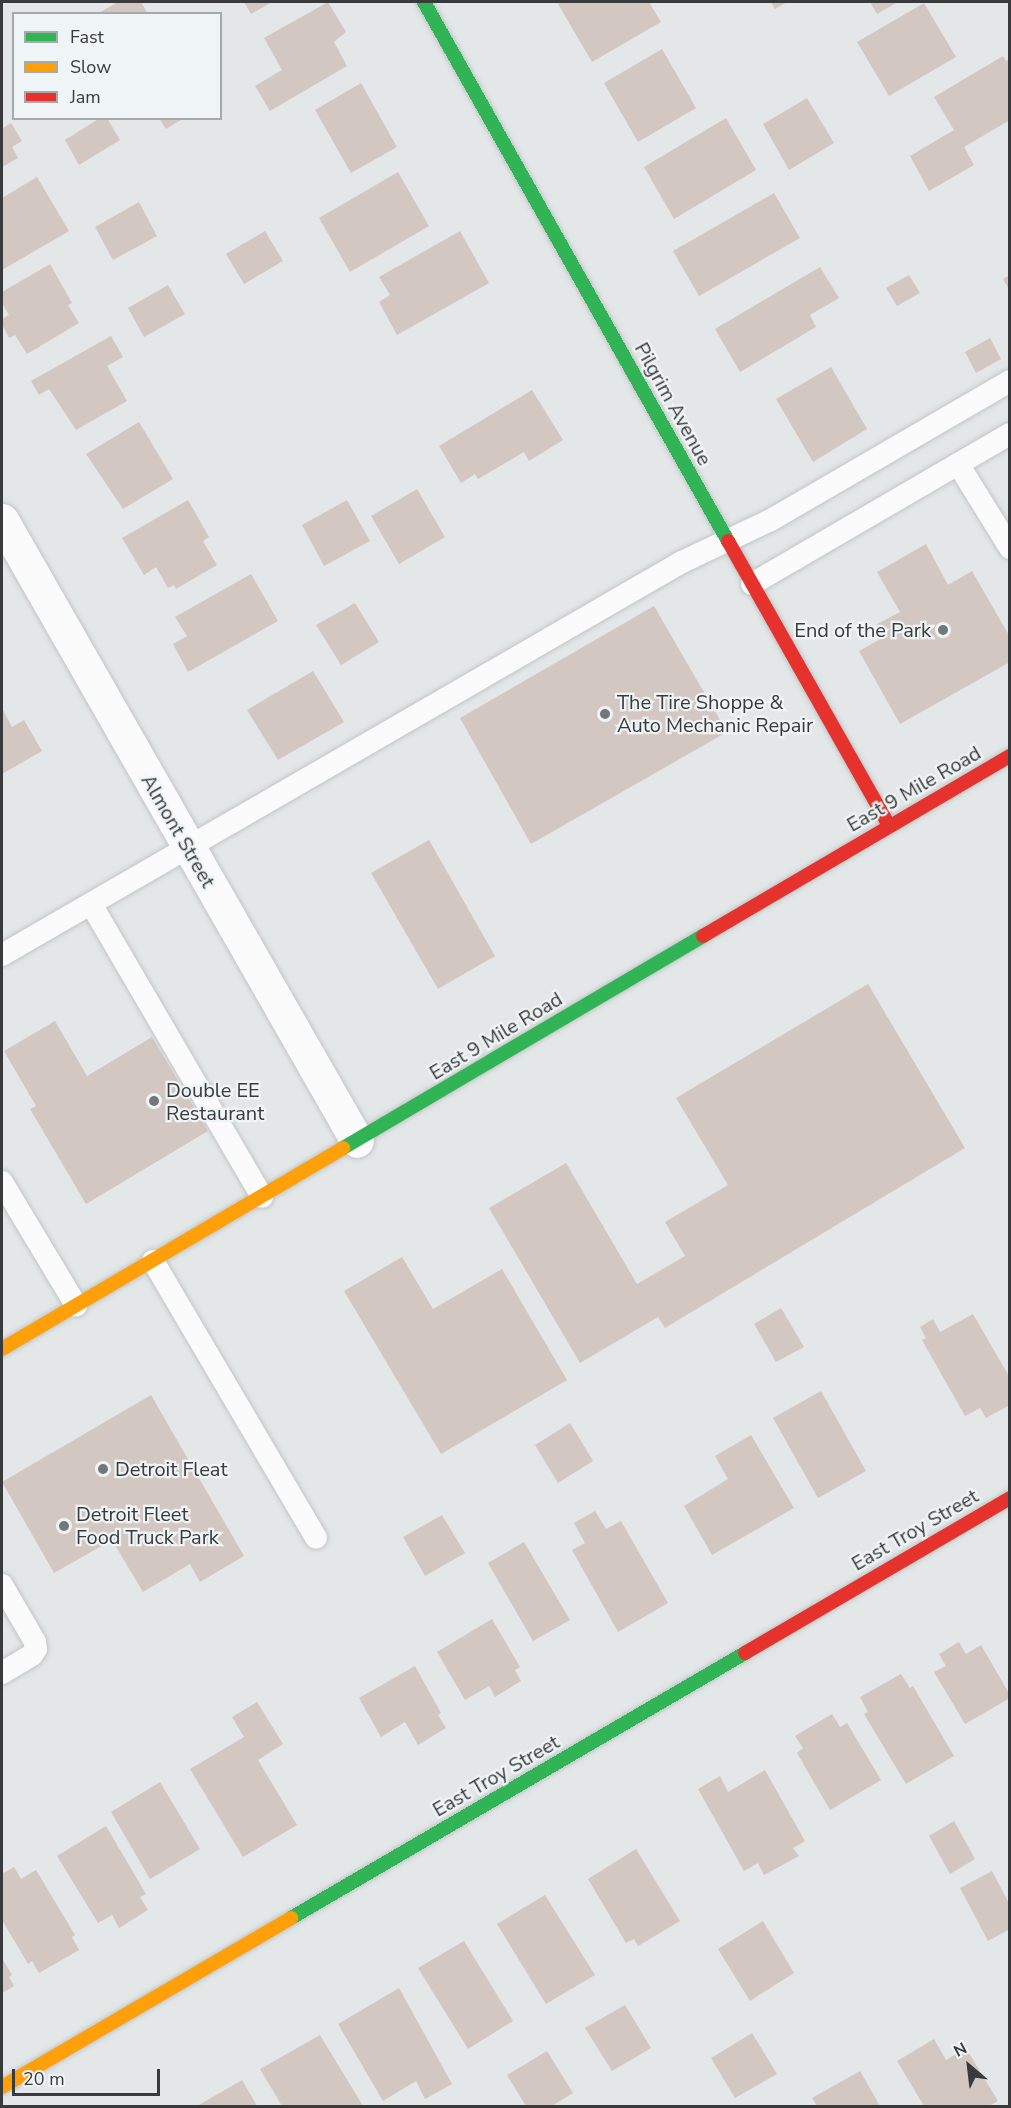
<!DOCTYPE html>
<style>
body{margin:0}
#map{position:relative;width:1011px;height:2108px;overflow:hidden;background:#e3e7e8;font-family:"Nunito Sans",sans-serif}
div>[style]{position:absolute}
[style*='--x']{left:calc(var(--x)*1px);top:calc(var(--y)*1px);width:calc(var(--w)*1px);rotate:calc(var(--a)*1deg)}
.building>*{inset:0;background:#d3c7c1}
.roads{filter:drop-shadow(0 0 2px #c2c5c5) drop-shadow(0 0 2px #c2c5c5)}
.lane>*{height:22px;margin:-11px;padding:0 11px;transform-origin:11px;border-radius:11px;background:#fbfbfc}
.street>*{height:33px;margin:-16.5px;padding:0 16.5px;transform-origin:16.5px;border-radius:16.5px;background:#fbfbfc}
.fast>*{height:14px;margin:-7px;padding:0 7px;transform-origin:7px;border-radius:7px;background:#30b455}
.slow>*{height:14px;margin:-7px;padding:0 7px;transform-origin:7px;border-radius:7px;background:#ff9f0a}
.jam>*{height:14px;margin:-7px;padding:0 7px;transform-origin:7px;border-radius:7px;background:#e5322d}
.dots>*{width:16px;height:16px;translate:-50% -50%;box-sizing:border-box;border:3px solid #eff5f6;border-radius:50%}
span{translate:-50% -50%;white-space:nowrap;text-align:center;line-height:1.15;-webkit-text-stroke:4.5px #eff5f6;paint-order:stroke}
.street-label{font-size:20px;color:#383a3b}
.poi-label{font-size:20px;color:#383a3b}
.right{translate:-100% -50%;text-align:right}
.left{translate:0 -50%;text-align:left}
.frame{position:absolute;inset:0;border:3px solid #383a3b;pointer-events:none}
.legend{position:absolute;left:12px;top:12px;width:210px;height:108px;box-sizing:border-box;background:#eff5f6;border:2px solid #a6aaab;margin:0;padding:8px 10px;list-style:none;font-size:18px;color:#383a3b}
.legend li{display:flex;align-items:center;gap:12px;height:30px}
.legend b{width:30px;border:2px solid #a6aaab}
.north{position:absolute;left:939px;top:2036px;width:60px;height:60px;-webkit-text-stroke:4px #eff5f6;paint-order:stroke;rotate:332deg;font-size:16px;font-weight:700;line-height:24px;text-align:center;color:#383a3b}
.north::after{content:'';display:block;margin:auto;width:21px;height:27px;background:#383a3b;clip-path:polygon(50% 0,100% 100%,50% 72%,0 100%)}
.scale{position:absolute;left:12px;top:2069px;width:148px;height:27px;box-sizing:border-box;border:3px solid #383a3b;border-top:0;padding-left:8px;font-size:18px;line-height:21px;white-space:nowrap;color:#383a3b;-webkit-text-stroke:4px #eff5f6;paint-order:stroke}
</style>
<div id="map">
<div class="building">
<i style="clip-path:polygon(118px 2px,141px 2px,148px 14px,97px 14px)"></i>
<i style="clip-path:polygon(244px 2px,272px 2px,251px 14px)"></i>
<i style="clip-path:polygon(328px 2px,346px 32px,334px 42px,347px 66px,270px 111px,255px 86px,282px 70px,264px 38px)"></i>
<i style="clip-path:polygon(562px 2px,649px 2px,661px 22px,592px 62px,558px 4px)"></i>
<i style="clip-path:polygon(771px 2px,787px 2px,775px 9px)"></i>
<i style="clip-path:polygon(870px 2px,898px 2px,877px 14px)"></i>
<i style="clip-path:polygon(924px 3px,956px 57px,889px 96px,857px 42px)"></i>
<i style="clip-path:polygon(662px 49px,696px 108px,638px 142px,604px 83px)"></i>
<i style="clip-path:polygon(1003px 56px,1006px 61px,1010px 59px,1010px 120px,964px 147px,974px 165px,929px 191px,910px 156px,954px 130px,934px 97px)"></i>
<i style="clip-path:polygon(361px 83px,397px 147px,351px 173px,315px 110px)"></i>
<i style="clip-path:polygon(807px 98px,834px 143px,789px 170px,763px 124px)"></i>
<i style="clip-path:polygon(100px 118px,107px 118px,120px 140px,79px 165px,65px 140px)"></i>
<i style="clip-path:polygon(159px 118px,184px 118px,166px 129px)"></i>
<i style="clip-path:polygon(726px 118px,756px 170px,674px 219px,644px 167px)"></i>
<i style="clip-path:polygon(11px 123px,22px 141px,12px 147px,18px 158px,2px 167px,2px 129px)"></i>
<i style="clip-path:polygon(398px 172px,429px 226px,350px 272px,319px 218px)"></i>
<i style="clip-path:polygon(37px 177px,69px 231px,2px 270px,2px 198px)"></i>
<i style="clip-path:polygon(774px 193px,800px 238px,699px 296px,673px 251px)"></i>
<i style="clip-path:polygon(139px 202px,157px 236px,113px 260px,95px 227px)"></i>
<i style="clip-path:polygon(265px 231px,283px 261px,244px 284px,226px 254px)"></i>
<i style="clip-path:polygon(460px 231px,489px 283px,397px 335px,379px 302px,390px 295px,379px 277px)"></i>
<i style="clip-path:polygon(50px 264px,72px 303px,68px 305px,79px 323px,27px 354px,15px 335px,9px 338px,2px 324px,2px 319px,9px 315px,2px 303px,2px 292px)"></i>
<i style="clip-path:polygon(820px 267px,839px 298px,810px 315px,816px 327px,740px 372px,715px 329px)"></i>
<i style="clip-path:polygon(909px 275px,920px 293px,897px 306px,886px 288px)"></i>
<i style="clip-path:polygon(1010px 275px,1010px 291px,1003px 279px)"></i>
<i style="clip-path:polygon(168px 285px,185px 314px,144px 337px,128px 308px)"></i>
<i style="clip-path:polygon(111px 336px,123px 357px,107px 366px,127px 401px,76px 430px,49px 389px,39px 395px,31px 381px)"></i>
<i style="clip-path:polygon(990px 338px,1001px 359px,976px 373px,965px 352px)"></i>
<i style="clip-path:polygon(831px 367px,867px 429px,813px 462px,776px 399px)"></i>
<i style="clip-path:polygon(532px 390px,563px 440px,529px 461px,524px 452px,478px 479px,475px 474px,461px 483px,439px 446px)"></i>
<i style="clip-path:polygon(139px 422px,173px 479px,123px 509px,86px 454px)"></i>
<i style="clip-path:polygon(417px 489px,445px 537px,399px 564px,371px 516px)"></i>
<i style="clip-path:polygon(188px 500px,209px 537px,203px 541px,217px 565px,176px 589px,174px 585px,168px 588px,156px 567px,144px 575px,122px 538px)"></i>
<i style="clip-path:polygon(347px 500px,370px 541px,324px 566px,302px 525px)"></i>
<i style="clip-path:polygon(926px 544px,948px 585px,972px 571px,1010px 637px,1010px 662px,900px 724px,859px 651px,884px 637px,877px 624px,900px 612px,877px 572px)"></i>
<i style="clip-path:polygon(251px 574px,278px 621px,188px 672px,173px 644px,187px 636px,175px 617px)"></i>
<i style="clip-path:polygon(355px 603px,379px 642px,341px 665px,316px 625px)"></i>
<i style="clip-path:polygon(654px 606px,727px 732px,531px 844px,460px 718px)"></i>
<i style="clip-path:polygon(313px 671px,344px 722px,278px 760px,247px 710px)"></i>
<i style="clip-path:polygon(2px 708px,12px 727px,24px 720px,42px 751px,2px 774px)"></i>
<i style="clip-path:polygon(429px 840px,495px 956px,438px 989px,371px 873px)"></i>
<i style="clip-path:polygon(868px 984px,965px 1148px,665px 1328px,658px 1317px,580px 1363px,489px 1208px,566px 1163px,637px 1284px,685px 1256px,665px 1222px,728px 1185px,676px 1098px)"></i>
<i style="clip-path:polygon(55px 1021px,87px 1076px,152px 1037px,208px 1131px,86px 1204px,30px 1109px,36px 1106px,4px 1051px)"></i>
<i style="clip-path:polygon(402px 1257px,433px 1309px,502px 1269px,567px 1380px,441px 1454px,344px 1291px)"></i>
<i style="clip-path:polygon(781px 1308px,804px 1347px,776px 1362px,754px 1324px)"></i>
<i style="clip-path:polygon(973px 1314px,1010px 1378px,1010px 1405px,986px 1418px,980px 1408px,965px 1416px,922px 1340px,926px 1338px,920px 1327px,933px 1319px,940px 1332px)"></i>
<i style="clip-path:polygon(821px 1391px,866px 1471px,818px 1498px,773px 1418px)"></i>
<i style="clip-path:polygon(151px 1395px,244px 1556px,200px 1582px,190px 1564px,143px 1592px,112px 1540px,54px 1573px,2px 1482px)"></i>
<i style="clip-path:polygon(570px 1423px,593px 1461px,558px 1483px,535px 1445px)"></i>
<i style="clip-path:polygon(751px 1435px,794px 1508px,712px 1555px,684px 1506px,728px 1479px,715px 1456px)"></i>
<i style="clip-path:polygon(595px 1511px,606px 1529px,621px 1521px,668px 1603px,618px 1632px,572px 1550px,585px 1543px,574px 1523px)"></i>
<i style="clip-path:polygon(442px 1515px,465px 1553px,425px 1576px,403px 1537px)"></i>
<i style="clip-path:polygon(524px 1542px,570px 1620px,533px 1641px,488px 1563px)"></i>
<i style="clip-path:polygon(492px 1619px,520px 1667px,515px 1670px,521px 1681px,495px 1697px,489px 1686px,465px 1700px,437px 1652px)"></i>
<i style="clip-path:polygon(959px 1642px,966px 1654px,981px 1645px,1010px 1695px,1010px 1698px,965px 1724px,934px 1672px,946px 1666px,939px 1654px)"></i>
<i style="clip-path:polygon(415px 1666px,441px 1713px,438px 1715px,446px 1728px,418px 1745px,405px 1722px,381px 1737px,359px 1698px)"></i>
<i style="clip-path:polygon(901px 1674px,910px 1688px,913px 1686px,954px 1756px,906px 1784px,864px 1714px,868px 1712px,860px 1697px)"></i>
<i style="clip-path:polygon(257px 1702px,283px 1744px,258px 1760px,297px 1825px,243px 1857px,190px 1769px,244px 1737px,232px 1717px)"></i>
<i style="clip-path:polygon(832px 1714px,840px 1727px,847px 1723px,881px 1780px,830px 1810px,797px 1753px,803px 1748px,795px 1736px)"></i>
<i style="clip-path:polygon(765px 1770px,805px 1841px,793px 1848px,799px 1856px,764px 1875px,758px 1863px,744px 1871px,698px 1789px,720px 1776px,728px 1792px)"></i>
<i style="clip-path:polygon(160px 1782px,200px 1849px,150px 1879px,111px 1812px)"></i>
<i style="clip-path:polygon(954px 1821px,975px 1859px,950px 1874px,929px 1836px)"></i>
<i style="clip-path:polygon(106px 1826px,146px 1894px,140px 1897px,148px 1910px,119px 1928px,112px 1915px,98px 1923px,57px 1856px)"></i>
<i style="clip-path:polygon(636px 1849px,680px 1921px,638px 1946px,634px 1939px,626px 1943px,588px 1879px)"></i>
<i style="clip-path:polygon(14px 1867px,21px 1879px,36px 1870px,75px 1935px,72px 1937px,79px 1950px,39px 1973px,32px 1961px,28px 1964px,2px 1920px,2px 1874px)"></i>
<i style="clip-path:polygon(992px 1871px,1010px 1905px,1010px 1929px,988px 1941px,960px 1888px)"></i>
<i style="clip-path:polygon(545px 1895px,595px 1975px,546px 2004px,497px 1924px)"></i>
<i style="clip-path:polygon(763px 1921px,794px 1973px,750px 2001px,718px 1949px)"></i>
<i style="clip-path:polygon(464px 1941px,513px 2021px,468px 2049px,418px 1968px)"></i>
<i style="clip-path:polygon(2px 1958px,12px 1975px,9px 1977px,14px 1986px,2px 1993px)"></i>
<i style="clip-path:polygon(399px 1988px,452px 2084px,425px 2099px,416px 2081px,383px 2101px,338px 2024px)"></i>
<i style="clip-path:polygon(625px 2005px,651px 2048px,612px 2071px,585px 2028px)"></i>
<i style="clip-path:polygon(752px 2033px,777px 2074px,735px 2098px,711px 2058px)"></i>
<i style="clip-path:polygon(320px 2035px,363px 2106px,282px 2106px,260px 2069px)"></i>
<i style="clip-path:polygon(934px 2039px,946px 2060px,966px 2048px,998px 2101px,989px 2106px,924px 2106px,897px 2061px)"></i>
<i style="clip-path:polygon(547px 2051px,573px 2093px,552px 2106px,526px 2106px,507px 2075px)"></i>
<i style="clip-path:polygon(860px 2071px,880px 2106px,817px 2106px,812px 2098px)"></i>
<i style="clip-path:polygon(242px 2080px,257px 2106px,197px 2106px)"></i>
</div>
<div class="roads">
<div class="lane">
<i style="--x:958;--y:464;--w:99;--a:58.2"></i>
<i style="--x:752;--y:584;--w:298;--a:-30.2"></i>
<i style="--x:91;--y:904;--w:339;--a:59.7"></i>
<i style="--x:2;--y:955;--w:785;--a:-30.03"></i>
<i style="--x:682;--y:562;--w:98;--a:-25.3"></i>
<i style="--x:771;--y:520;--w:276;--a:-30.2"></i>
<i style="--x:2;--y:1182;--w:144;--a:59"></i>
<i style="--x:153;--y:1261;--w:321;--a:59.5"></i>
<i style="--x:2;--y:1585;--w:66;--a:59.9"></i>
<i style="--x:35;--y:1642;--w:7;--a:82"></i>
<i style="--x:36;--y:1649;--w:7;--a:124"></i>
<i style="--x:32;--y:1655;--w:35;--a:149"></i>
</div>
<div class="street">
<i style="--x:2;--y:520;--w:715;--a:60.25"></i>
</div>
<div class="fast">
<i style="--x:424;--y:2;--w:619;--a:60.58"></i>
<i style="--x:343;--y:1148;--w:418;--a:-30.5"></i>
<i style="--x:291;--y:1918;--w:526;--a:-30.27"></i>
</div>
<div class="slow">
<i style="--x:2;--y:1349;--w:396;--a:-30.5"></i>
<i style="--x:2;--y:2087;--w:335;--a:-30.3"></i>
</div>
<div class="jam">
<i style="--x:728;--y:541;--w:327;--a:60.5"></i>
<i style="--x:703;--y:936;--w:356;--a:-30.4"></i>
<i style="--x:745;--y:1653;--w:307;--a:-30.3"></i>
</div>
</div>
<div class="dots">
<i style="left:943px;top:630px;background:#747778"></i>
<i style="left:605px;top:714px;background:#747778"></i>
<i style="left:154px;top:1101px;background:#747778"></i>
<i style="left:103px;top:1469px;background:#747778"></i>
<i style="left:64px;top:1526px;background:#747778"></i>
</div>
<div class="street-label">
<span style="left:673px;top:404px;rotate:61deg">Pilgrim Avenue</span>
<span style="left:914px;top:789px;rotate:-30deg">East 9 Mile Road</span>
<span style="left:178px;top:831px;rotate:60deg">Almont Street</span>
<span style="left:496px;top:1036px;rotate:-31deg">East 9 Mile Road</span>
<span style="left:915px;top:1530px;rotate:-30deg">East Troy Street</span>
<span style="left:496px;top:1776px;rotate:-30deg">East Troy Street</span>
</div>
<div class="poi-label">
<span class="right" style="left:931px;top:630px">End of the Park</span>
<span class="left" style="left:617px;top:714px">The Tire Shoppe &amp;<br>Auto Mechanic Repair</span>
<span class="left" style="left:166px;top:1102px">Double EE<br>Restaurant</span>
<span class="left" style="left:115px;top:1469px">Detroit Fleat</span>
<span class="left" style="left:76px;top:1526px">Detroit Fleet<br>Food Truck Park</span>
</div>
<div class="frame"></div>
<ul class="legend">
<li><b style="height:8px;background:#30b455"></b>Fast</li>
<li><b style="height:8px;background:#ff9f0a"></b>Slow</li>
<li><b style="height:8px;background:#e5322d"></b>Jam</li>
</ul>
<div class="north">N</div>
<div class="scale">20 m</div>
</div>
